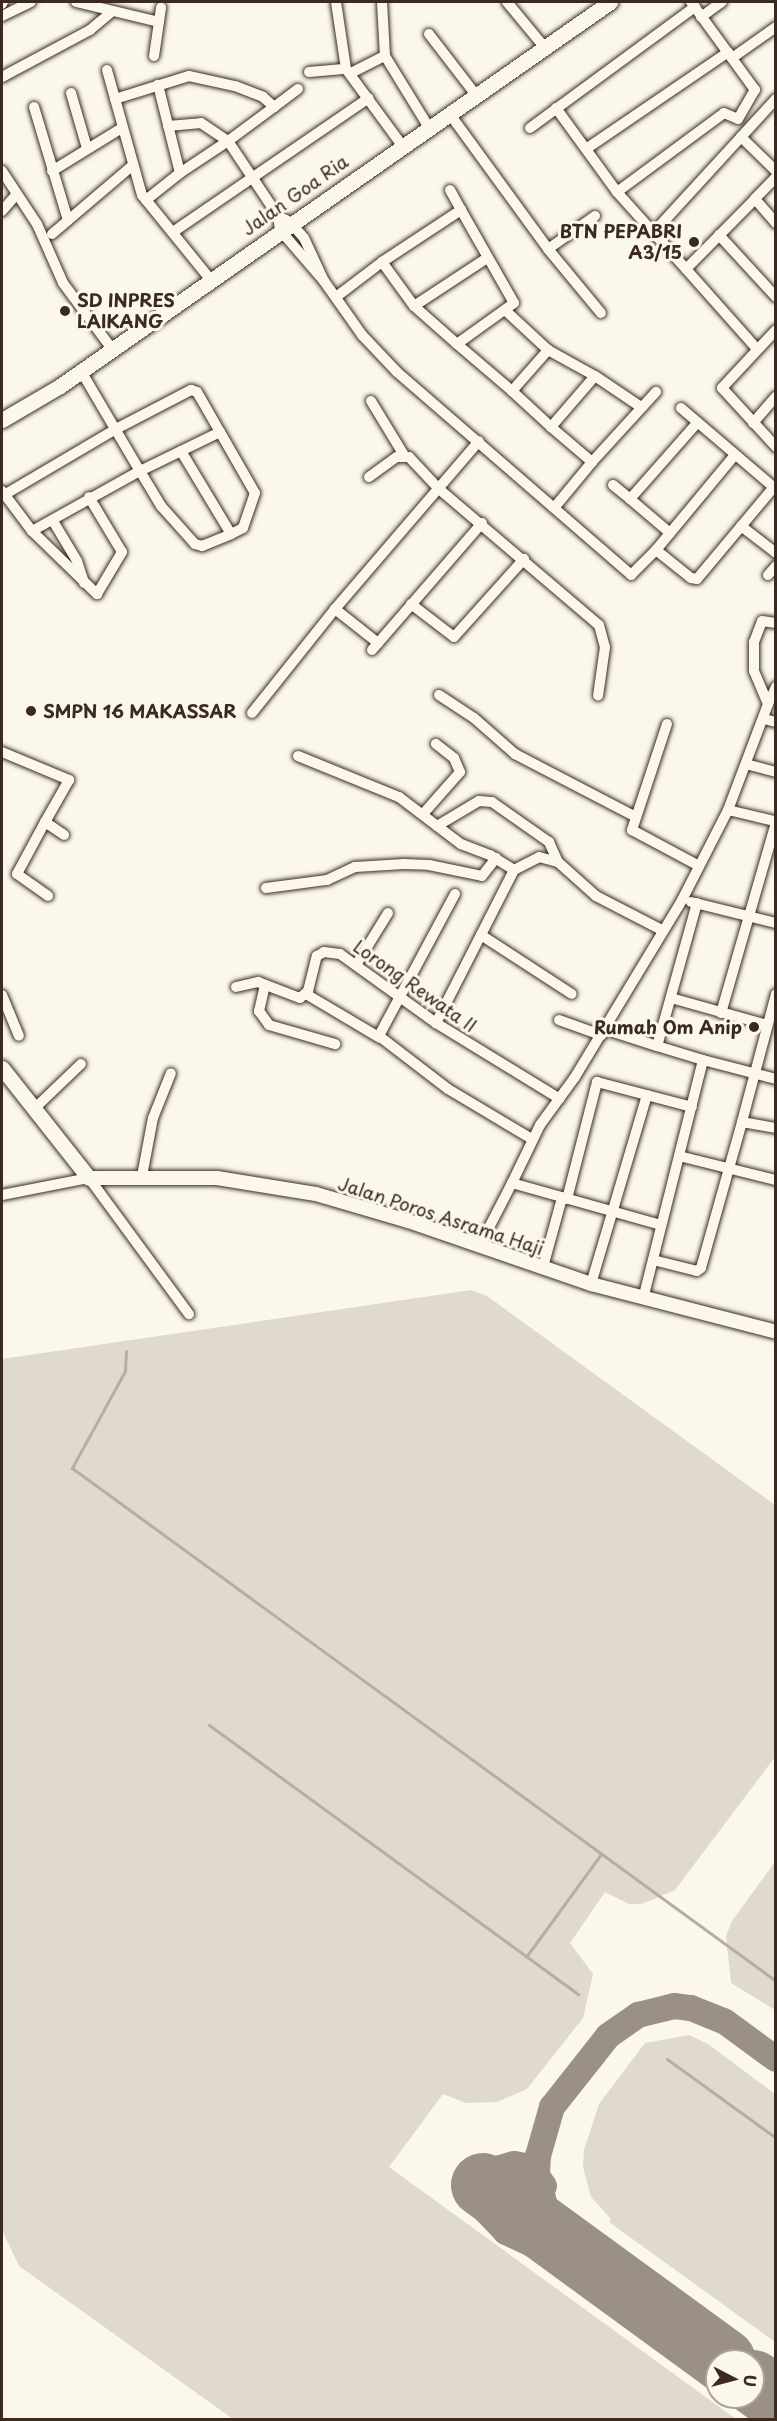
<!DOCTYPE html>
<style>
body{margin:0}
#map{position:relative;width:777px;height:2421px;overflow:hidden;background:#fbf7ec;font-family:"Playpen Sans",sans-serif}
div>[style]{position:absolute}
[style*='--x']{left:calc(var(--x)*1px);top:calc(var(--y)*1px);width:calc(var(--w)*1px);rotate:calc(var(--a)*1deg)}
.green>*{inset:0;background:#dfd9ce}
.stream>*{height:3px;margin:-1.5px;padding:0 1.5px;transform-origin:1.5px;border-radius:1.5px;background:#b6aea2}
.taxiway>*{height:26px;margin:-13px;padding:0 13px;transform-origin:13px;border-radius:13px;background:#9b9085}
.runway>*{height:64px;margin:-32px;padding:0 32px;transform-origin:32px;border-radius:32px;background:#9b9085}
.roads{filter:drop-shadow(0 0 2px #3b2a1e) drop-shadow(0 0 2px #3b2a1e)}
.minor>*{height:10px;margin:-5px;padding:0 5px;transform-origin:5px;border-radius:5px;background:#fbf7ec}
.tertiary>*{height:14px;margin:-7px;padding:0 7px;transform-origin:7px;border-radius:7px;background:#fbf7ec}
.secondary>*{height:15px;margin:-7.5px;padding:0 7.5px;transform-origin:7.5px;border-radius:7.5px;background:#fbf7ec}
.dots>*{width:16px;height:16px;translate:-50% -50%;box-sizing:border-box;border:3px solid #fbf7ec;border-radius:50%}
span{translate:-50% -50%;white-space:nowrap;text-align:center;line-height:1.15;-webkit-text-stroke:6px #fbf7ec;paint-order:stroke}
.street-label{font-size:18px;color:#3b2a1e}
.poi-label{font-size:18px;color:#3b2a1e;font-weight:700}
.right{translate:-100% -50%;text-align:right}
.left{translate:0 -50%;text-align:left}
.frame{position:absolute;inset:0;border:3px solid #3b2a1e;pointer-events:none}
.north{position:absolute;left:705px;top:2349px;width:60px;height:60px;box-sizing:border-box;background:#fbf7ec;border:2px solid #aea59a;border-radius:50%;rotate:96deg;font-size:16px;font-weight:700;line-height:24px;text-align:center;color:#3b2a1e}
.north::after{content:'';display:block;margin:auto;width:21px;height:27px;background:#3b2a1e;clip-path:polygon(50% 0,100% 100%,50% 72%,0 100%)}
</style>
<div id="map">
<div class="green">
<i style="clip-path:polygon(471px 1290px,487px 1296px,775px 1505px,775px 1757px,675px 1890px,642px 1904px,629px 1904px,605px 1892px,570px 1943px,593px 1974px,583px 2018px,527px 2089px,497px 2102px,466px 2103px,443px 2094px,389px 2167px,736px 2419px,233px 2419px,19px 2266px,2px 2230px,2px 1359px)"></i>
<i style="clip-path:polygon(775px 1862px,775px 2010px,731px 1983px,726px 1936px,732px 1921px)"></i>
<i style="clip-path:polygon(689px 2035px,708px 2044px,775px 2094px,775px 2342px,609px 2222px,611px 2219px,591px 2197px,583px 2167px,584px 2150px,599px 2104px,645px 2043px)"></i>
</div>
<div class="stream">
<i style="--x:126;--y:1351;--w:20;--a:93"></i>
<i style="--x:125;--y:1371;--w:111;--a:118.7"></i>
<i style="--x:72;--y:1468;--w:871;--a:36.08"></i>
<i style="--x:209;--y:1725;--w:457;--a:36.1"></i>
<i style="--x:526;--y:1957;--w:127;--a:-53.9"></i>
<i style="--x:667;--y:2059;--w:135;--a:35.9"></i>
</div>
<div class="taxiway">
<i style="--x:544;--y:2186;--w:24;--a:-126"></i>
<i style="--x:530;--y:2167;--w:16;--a:-169"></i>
<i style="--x:514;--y:2164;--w:15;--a:164"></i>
<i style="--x:500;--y:2168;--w:24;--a:125"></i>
<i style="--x:486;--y:2188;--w:23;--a:90"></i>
<i style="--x:486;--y:2211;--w:29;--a:46"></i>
<i style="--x:506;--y:2232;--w:127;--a:25.2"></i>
<i style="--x:584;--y:2259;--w:29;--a:-139"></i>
<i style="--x:562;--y:2240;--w:29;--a:-121"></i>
<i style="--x:547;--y:2215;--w:43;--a:-103.4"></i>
<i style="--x:537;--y:2173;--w:17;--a:-87"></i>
<i style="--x:538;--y:2156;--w:51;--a:-74.1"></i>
<i style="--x:552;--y:2107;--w:90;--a:-51.7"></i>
<i style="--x:608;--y:2036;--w:37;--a:-35"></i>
<i style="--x:638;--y:2015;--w:37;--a:-14"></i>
<i style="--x:674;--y:2006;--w:17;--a:7"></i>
<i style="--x:691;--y:2008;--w:35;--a:22"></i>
<i style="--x:724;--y:2021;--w:64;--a:36.2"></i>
</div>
<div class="runway">
<i style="--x:483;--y:2185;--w:298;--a:36.1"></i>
<i style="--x:753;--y:2382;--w:29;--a:36"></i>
</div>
<div class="roads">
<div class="minor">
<i style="--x:76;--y:2;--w:85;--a:13.5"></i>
<i style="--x:336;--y:2;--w:68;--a:81.5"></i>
<i style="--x:346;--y:69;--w:93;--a:53.7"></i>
<i style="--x:507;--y:2;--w:60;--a:50.4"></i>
<i style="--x:2;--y:4;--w:2;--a:-63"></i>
<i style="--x:2;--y:16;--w:32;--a:-26"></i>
<i style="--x:701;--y:17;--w:26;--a:-36"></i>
<i style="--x:429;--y:34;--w:77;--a:52.4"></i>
<i style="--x:154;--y:56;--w:49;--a:-81.7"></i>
<i style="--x:385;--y:56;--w:82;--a:58.4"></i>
<i style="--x:732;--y:58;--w:54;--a:-35.2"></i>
<i style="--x:107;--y:70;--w:130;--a:74.4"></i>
<i style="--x:142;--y:195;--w:108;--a:51"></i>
<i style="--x:309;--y:72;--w:37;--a:-5"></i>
<i style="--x:351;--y:73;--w:38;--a:-27"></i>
<i style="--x:385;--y:56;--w:54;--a:-93.2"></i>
<i style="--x:2;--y:77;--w:100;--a:-28.1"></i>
<i style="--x:90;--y:30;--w:26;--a:-40"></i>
<i style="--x:71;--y:93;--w:57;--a:73.8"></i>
<i style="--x:115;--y:99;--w:77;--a:-17.3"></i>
<i style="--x:189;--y:76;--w:47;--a:12.3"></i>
<i style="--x:235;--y:86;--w:30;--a:21"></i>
<i style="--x:263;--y:97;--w:15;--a:42"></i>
<i style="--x:274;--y:107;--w:57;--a:143.5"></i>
<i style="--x:228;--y:141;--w:90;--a:56.3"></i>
<i style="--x:278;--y:216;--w:14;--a:82"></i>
<i style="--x:280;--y:230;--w:67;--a:49.2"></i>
<i style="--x:324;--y:281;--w:47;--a:-114.9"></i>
<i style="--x:304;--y:238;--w:21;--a:-131"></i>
<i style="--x:290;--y:222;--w:13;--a:-153"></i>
<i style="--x:34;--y:107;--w:118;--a:73.3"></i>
<i style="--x:274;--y:107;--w:30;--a:-37"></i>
<i style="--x:556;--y:108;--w:104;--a:54"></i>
<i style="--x:617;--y:192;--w:133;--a:-36.4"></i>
<i style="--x:724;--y:113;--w:15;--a:23"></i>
<i style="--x:738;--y:119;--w:34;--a:-60"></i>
<i style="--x:755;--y:90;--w:109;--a:-126"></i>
<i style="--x:449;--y:113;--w:168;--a:53.9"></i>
<i style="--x:168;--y:126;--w:33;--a:-5"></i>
<i style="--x:201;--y:123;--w:32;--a:34"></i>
<i style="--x:228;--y:141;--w:58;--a:146.3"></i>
<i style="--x:530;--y:128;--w:205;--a:-36.3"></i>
<i style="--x:741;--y:137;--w:52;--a:-47.4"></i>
<i style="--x:586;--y:149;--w:172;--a:-34.3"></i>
<i style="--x:2;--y:171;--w:64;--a:56.6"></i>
<i style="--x:37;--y:224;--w:64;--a:66.2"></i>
<i style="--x:63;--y:283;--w:82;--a:53.4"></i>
<i style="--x:52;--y:171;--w:82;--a:-31.6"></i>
<i style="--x:776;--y:177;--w:30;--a:134"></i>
<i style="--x:755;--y:199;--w:32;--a:49"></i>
<i style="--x:450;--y:190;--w:23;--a:61"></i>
<i style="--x:617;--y:192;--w:103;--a:48.1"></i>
<i style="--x:686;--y:269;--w:98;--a:-45.4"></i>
<i style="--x:146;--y:200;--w:43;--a:-38.5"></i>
<i style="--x:180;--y:173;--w:91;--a:-104"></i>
<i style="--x:2;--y:211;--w:20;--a:-49"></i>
<i style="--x:595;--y:216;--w:57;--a:144.9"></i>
<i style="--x:548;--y:249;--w:83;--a:50.4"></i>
<i style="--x:173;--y:232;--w:237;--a:-34.4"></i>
<i style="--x:654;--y:232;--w:129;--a:-47.5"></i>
<i style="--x:741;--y:137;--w:49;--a:44.2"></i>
<i style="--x:52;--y:234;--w:106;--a:-40.4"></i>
<i style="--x:719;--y:235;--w:84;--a:47.4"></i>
<i style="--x:686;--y:269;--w:107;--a:48.4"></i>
<i style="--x:324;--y:281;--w:66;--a:54.9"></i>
<i style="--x:362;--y:335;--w:51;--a:46.6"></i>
<i style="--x:397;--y:372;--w:310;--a:40.9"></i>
<i style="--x:631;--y:575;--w:35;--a:-45"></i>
<i style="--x:656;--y:550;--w:45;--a:38.7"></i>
<i style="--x:691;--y:578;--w:6;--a:9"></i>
<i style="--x:697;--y:579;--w:120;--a:-50.1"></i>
<i style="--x:336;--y:297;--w:58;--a:-37.3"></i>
<i style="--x:382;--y:262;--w:95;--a:-33.4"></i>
<i style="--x:461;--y:210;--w:107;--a:60.3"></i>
<i style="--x:514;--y:303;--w:70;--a:144.3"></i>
<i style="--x:457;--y:344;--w:57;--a:-138.5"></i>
<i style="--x:414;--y:306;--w:54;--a:-126"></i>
<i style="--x:414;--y:306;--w:87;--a:-33.3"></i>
<i style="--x:776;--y:330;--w:79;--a:133"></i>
<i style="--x:722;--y:388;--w:80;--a:47.5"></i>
<i style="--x:457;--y:344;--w:72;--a:40.5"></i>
<i style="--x:512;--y:391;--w:55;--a:-48.7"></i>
<i style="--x:548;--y:350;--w:59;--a:-137.1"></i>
<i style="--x:81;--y:371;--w:116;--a:59.5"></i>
<i style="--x:140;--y:471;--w:89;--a:-26"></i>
<i style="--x:220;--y:432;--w:70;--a:60.2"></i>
<i style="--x:255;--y:493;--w:37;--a:109"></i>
<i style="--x:243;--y:528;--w:13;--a:153"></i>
<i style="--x:231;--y:534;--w:97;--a:-121.1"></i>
<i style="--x:595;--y:376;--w:55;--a:34"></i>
<i style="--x:512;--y:391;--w:53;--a:42.7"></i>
<i style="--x:551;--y:427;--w:67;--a:-49.2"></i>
<i style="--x:595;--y:376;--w:54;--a:-151"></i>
<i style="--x:371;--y:401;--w:63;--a:58.6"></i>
<i style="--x:681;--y:408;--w:125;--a:40.5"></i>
<i style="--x:753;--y:423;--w:35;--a:-49"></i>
<i style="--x:551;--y:427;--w:54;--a:40.5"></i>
<i style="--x:592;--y:462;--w:95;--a:-47.6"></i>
<i style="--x:369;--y:477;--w:34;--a:-36"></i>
<i style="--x:397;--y:457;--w:12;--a:0"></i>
<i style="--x:409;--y:457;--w:44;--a:46.8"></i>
<i style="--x:439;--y:489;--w:210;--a:40.4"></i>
<i style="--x:599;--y:625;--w:23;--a:75"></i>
<i style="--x:605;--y:647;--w:49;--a:98.1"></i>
<i style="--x:613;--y:485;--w:22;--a:39"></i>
<i style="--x:2;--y:491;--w:50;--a:53.1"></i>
<i style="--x:32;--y:531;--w:91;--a:44.1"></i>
<i style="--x:97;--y:594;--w:49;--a:-59.2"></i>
<i style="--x:122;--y:552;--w:64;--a:-121"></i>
<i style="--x:4;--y:495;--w:130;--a:-30.5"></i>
<i style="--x:116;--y:429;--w:85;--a:-27.5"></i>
<i style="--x:191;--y:390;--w:6;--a:18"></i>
<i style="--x:197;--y:392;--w:46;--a:60.1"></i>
<i style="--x:554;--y:508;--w:60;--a:-50.4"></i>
<i style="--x:53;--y:521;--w:47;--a:59"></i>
<i style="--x:77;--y:561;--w:23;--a:72"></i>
<i style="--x:741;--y:526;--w:44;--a:37.6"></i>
<i style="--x:32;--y:531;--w:124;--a:-29.1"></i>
<i style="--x:140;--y:471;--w:41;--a:59"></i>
<i style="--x:161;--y:506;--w:51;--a:48.2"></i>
<i style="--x:195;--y:544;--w:7;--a:16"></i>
<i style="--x:202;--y:546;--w:31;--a:-22"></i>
<i style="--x:670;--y:533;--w:52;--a:-139.6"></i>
<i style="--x:630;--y:499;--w:101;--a:-48.6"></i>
<i style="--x:656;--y:550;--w:122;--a:-50.3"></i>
<i style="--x:768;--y:575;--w:12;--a:-48"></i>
<i style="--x:411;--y:604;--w:54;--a:37.5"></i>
<i style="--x:454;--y:637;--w:105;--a:-48.1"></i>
<i style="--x:335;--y:609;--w:55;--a:38.3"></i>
<i style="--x:372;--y:650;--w:168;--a:-49.1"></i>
<i style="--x:439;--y:695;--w:42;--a:33.3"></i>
<i style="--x:474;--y:718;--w:55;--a:41.3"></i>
<i style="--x:515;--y:754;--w:134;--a:27.5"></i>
<i style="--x:768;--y:704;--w:19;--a:-65"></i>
<i style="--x:252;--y:713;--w:133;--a:-51.4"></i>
<i style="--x:335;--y:609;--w:221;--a:-49.4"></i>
<i style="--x:764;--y:719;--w:12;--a:14"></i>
<i style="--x:667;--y:724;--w:112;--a:108.3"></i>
<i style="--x:632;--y:830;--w:76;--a:28.2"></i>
<i style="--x:2;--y:752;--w:73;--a:22.7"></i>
<i style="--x:69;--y:780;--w:48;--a:119.7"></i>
<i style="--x:45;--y:822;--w:23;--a:34"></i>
<i style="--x:298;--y:756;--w:109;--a:22.1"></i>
<i style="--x:399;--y:797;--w:78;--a:37.2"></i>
<i style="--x:461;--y:844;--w:31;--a:21"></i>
<i style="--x:490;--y:855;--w:28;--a:32"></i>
<i style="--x:514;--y:870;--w:172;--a:117"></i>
<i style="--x:746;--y:764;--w:31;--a:15"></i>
<i style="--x:728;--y:810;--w:47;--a:13.4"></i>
<i style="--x:423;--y:814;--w:56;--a:-48.6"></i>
<i style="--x:460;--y:772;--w:15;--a:-113"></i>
<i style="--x:454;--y:758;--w:23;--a:-142"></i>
<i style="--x:45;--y:822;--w:59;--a:118.3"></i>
<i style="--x:17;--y:874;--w:38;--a:35"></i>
<i style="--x:437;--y:826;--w:49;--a:-30.8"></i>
<i style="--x:479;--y:801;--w:13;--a:4"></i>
<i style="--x:492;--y:802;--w:70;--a:35.1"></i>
<i style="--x:549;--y:842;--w:22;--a:66"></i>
<i style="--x:514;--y:870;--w:28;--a:-27"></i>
<i style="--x:539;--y:857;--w:20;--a:15"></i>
<i style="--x:558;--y:862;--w:51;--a:41.8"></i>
<i style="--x:596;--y:896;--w:74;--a:27.3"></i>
<i style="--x:266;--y:888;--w:62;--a:-7.5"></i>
<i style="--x:327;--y:880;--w:31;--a:-25"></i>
<i style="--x:355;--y:867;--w:49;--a:-3.5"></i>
<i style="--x:404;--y:864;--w:25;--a:2"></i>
<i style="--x:429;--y:865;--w:54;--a:11.7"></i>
<i style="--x:482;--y:876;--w:23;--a:-52"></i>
<i style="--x:455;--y:894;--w:161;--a:118.2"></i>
<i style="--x:379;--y:1036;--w:87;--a:37.5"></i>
<i style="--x:448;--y:1089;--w:98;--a:30.8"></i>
<i style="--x:691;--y:902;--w:88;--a:13.9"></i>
<i style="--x:697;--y:903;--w:148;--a:105.6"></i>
<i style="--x:657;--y:1046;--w:48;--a:16.9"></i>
<i style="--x:481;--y:935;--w:108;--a:33"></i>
<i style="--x:356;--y:965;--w:61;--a:-58.4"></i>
<i style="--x:265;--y:985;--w:27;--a:103"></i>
<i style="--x:259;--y:1011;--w:17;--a:54"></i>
<i style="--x:269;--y:1025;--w:69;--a:16.1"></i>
<i style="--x:236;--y:987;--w:23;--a:-13"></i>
<i style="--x:258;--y:982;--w:45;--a:20.9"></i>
<i style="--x:300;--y:998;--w:11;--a:-41"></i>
<i style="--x:308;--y:991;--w:36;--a:-76"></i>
<i style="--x:317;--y:956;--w:8;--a:-30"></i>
<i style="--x:324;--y:952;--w:16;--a:7"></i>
<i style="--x:340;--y:954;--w:118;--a:35.7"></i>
<i style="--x:436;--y:1023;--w:145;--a:31.5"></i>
<i style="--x:306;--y:994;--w:86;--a:30.7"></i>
<i style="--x:776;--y:994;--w:132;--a:104.9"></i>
<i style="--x:742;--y:1122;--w:35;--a:10"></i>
<i style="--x:2;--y:995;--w:44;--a:67.5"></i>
<i style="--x:671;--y:998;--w:100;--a:15.7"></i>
<i style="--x:721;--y:1013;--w:199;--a:-73.9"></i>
<i style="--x:559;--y:1020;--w:45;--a:19.7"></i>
<i style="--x:604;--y:1029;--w:56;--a:17.8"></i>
<i style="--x:34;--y:1109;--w:65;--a:-43.8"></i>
<i style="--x:679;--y:1156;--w:100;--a:13.9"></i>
<i style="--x:142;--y:1176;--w:59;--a:-79.3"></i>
<i style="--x:153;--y:1118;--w:48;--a:-68.2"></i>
<i style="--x:2;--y:1195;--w:89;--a:-11.1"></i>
<i style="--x:89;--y:1178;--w:169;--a:53.7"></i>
<i style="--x:567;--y:1199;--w:121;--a:-75.6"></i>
<i style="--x:597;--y:1082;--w:98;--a:14.7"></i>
<i style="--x:661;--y:1225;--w:155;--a:-164.3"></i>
<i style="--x:512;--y:1183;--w:64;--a:-64.2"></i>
<i style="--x:540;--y:1125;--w:59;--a:-53.9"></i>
<i style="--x:575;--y:1077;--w:207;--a:-58.8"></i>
<i style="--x:682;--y:900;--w:101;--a:-62.9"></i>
<i style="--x:728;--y:810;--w:113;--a:-69.3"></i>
<i style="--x:768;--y:704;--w:36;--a:-113"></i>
<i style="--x:754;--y:671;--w:29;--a:-90"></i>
<i style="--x:754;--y:642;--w:22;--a:-69"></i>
<i style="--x:762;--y:621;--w:14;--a:8"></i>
<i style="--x:479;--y:1247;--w:72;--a:-62.7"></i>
<i style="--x:653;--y:1260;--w:45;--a:14"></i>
<i style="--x:697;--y:1271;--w:5;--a:-37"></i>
<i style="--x:701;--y:1268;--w:152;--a:-74.3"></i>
<i style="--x:543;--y:1267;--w:72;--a:-74.6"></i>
<i style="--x:591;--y:1284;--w:197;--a:-73.5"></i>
<i style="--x:643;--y:1299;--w:246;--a:-75.9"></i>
<i style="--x:703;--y:1060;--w:75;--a:14.6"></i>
</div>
<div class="tertiary">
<i style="--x:89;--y:1178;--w:128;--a:0"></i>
<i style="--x:217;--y:1178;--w:100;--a:9.2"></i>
<i style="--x:316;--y:1194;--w:96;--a:16.4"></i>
<i style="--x:408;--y:1221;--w:194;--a:19"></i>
<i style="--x:591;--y:1284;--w:191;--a:14.5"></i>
</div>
<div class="secondary">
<i style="--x:2;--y:420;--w:67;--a:-30.4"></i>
<i style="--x:60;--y:386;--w:671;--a:-34.92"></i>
<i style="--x:2;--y:1068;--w:140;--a:51.7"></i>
</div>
</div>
<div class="dots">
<i style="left:694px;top:242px;background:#3b2a1e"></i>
<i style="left:65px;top:311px;background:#3b2a1e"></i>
<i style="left:31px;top:711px;background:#3b2a1e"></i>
<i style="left:754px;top:1027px;background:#3b2a1e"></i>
</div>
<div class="street-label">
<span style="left:295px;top:195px;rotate:-35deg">Jalan Goa Ria</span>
<span style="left:415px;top:986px;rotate:35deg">Lorong Rewata II</span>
<span style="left:441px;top:1216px;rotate:18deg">Jalan Poros Asrama Haji</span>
</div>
<div class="poi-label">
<span class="right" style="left:682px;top:242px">BTN PEPABRI<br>A3/15</span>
<span class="left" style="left:77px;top:311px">SD INPRES<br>LAIKANG</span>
<span class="left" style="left:43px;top:711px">SMPN 16 MAKASSAR</span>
<span class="right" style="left:742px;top:1027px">Rumah Om Anip</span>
</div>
<div class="frame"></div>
<div class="north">U</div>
</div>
